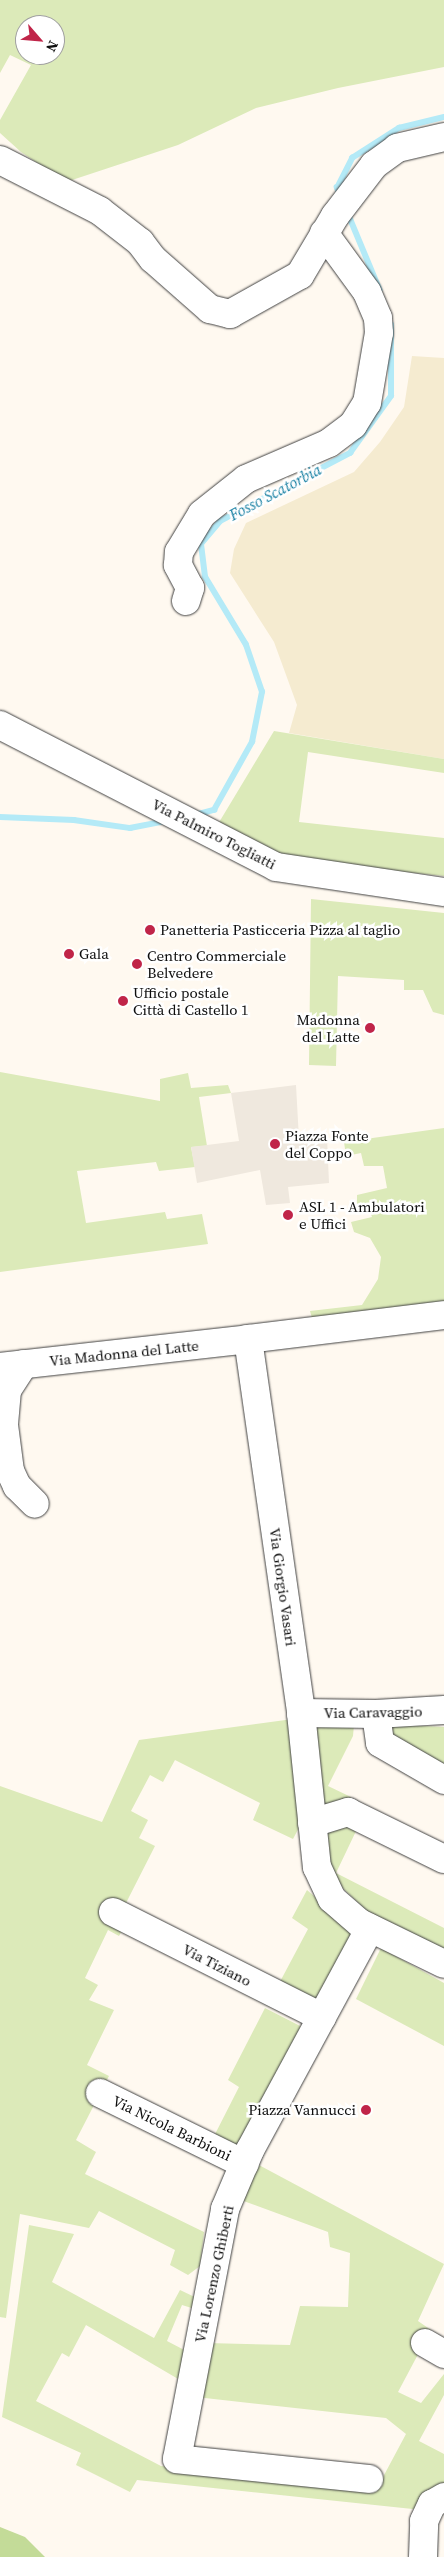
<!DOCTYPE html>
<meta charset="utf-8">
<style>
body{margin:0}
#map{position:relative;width:444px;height:2557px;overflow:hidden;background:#fff9f0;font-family:"Source Serif 4",serif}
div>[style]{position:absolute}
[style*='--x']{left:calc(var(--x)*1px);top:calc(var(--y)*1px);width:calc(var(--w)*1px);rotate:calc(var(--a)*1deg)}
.farmland>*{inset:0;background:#f5ebd0}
.green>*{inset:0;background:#dceab9}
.forest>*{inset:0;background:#c3db98}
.plaza>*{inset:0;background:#efe8de}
.stream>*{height:5.5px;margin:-2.75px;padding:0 2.75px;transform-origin:2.75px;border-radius:2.75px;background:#b4eaf7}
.roads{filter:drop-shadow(0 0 1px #414141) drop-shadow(0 0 1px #414141)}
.minor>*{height:28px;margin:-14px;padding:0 14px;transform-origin:14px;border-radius:14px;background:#fff}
.dots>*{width:14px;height:14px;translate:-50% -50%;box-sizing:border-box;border:2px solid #fff;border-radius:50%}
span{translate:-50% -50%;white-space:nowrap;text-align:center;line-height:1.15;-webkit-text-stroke:5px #fff;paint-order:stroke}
.street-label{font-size:15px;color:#0e0e0e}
.poi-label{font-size:15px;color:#0e0e0e}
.left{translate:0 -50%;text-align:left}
.right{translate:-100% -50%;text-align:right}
.water-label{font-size:16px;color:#167fa2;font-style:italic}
.north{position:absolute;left:15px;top:15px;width:50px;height:50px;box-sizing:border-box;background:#fff;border:1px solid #9f9f9f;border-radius:50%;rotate:117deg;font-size:14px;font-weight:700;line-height:20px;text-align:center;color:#0e0e0e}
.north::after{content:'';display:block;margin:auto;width:18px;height:22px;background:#c02549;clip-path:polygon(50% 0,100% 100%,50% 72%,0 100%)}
</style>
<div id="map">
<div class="farmland">
<i style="clip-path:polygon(412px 356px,444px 358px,444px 759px,289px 733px,297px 705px,274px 642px,230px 573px,234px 549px,246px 523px,354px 472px,380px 442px,404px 407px)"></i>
</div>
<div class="green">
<i style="clip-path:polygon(evenodd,0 0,444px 0,444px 67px,338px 88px,256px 108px,178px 145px,66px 182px,21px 152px,0 133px,0 120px,31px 65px,10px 55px,0 73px,0 0,25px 25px,55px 25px,55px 55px,25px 55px,25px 25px)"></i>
<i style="clip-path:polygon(274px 731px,444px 759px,444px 773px,308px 752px,299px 822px,444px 838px,444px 876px,274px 859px,215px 829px)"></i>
<i style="clip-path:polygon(311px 899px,444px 913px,444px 1015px,433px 1012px,423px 990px,404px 990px,404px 980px,338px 976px,336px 1066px,309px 1065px)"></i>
<i style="clip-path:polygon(0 1072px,160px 1101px,160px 1079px,188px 1073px,191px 1088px,228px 1085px,231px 1093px,199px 1097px,207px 1146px,191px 1147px,195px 1167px,159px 1171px,156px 1162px,77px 1171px,86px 1223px,165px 1212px,167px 1219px,202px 1214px,208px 1244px,0 1272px)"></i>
<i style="clip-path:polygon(444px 1128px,444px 1302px,312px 1318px,310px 1311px,362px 1305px,378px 1279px,381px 1257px,370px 1238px,354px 1232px,351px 1222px,372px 1217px,368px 1206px,357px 1209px,357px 1195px,387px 1188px,383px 1166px,364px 1166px,361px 1153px,346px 1156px,344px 1142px)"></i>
<i style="clip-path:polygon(293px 1719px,303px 1820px,293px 1839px,253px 1820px,260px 1803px,175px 1760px,163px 1782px,150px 1775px,131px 1811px,148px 1820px,139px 1838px,155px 1846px,126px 1903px,128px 1920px,119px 1936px,108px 1930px,85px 1978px,98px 1985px,89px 2000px,114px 2010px,87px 2065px,109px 2076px,76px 2140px,96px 2152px,85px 2174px,204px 2232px,200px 2266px,188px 2275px,170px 2265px,175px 2250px,99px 2211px,89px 2228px,20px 2214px,6px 2318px,0 2317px,0 1786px,102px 1822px,139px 1740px)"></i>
<i style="clip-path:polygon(388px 1724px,444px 1727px,444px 1769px,387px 1741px)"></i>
<i style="clip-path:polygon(354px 1725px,353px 1736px,328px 1786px,351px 1797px,347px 1805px,320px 1813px,310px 1726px)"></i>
<i style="clip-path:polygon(346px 1819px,358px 1827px,336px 1873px,444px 1928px,444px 1953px,375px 1919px,327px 1873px,324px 1827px)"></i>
<i style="clip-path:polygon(307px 1890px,354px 1931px,313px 2013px,274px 1993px,308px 1929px,292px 1918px)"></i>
<i style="clip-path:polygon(381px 1948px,444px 1983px,444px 2046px,356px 1999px)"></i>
<i style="clip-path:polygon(265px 2008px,306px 2029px,235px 2159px,209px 2146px,239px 2087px,228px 2080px)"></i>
<i style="clip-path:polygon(257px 2164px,444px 2264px,418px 2321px,431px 2330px,398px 2392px,421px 2403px,444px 2374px,444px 2395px,419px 2441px,444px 2454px,444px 2488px,422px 2510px,137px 2480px,130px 2492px,76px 2465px,81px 2453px,2px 2417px,29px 2225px,74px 2234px,52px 2282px,154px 2338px,180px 2290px,201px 2300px,198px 2310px,182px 2305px,167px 2341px,190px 2353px,185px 2383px,86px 2325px,69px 2357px,62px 2353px,36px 2401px,161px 2466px,368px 2490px,369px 2479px,383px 2477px,406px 2434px,386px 2418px,196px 2397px,207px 2343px,290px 2345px,300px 2306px,348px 2307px,350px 2253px,330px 2247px,328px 2232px,238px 2199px)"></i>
</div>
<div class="forest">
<i style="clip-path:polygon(0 2527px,25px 2537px,45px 2557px,0 2557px)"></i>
</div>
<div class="plaza">
<i style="clip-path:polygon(296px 1085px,299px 1139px,327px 1137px,329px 1183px,288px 1187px,290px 1203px,266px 1205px,260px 1170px,197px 1183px,191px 1147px,239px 1141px,231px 1093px)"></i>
</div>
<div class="stream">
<i style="--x:340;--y:196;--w:9;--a:-111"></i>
<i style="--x:337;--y:188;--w:34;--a:-63"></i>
<i style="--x:352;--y:158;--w:56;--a:-32.6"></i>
<i style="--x:399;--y:128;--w:46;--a:-13.7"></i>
<i style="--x:348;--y:213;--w:83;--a:67.4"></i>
<i style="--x:195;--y:815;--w:20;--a:-15"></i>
<i style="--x:214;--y:810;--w:78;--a:-60.8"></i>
<i style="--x:252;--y:742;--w:51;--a:-78.7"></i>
<i style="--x:262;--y:692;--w:50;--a:-108.8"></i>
<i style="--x:246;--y:645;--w:79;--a:-121.1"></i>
<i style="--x:205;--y:577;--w:33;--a:-97"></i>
<i style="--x:201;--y:544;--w:30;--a:-50"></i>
<i style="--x:220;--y:521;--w:147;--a:-27.6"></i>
<i style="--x:350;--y:453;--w:70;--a:-54.3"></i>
<i style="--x:391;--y:396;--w:71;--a:-90"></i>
<i style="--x:0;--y:817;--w:74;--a:2.3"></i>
<i style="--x:74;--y:820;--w:57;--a:8.1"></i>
<i style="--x:130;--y:828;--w:37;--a:-11"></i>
</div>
<div class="roads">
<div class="minor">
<i style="--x:0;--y:160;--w:112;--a:27"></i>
<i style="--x:100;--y:211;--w:51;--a:37.8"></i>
<i style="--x:140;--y:242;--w:21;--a:53"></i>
<i style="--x:153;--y:259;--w:76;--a:41.3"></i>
<i style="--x:210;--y:309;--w:21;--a:14"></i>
<i style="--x:230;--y:314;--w:80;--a:-29.1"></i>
<i style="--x:300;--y:275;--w:69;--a:-59.3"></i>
<i style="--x:335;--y:216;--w:64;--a:-52.6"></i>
<i style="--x:374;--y:165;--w:29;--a:-36"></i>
<i style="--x:397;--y:148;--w:48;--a:-13.2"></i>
<i style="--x:186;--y:601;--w:14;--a:-73"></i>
<i style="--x:190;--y:588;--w:26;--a:-118"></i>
<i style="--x:178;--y:565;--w:13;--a:-86"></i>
<i style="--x:179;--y:552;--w:44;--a:-58.8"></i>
<i style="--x:202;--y:514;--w:56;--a:-38.5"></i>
<i style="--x:246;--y:479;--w:90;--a:-23.4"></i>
<i style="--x:329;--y:443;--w:30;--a:-37"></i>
<i style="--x:353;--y:425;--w:26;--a:-58"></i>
<i style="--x:367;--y:403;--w:71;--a:-80.3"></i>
<i style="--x:379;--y:333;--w:15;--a:-94"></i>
<i style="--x:378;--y:318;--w:28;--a:-113"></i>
<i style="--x:367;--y:292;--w:73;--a:-126.1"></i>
<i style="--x:0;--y:725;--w:310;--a:27.2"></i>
<i style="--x:276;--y:867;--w:170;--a:8.5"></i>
<i style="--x:444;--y:1315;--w:197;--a:173"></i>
<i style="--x:248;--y:1339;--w:378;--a:81.9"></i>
<i style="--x:301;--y:1713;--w:155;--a:84.1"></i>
<i style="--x:317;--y:1867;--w:35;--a:65"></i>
<i style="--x:332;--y:1899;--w:37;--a:41"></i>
<i style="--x:360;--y:1923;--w:93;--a:26"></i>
<i style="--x:24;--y:1364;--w:31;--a:123"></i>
<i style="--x:7;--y:1390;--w:35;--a:95"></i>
<i style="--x:4;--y:1425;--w:46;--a:82.6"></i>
<i style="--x:10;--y:1471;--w:17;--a:65"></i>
<i style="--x:17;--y:1486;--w:25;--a:45"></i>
<i style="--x:0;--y:1367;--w:250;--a:-6.4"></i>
<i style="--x:301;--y:1713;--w:75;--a:0.8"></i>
<i style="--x:376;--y:1714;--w:68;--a:-3.4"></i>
<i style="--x:376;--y:1714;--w:29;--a:82"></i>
<i style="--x:380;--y:1743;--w:74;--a:30"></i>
<i style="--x:312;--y:1823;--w:38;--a:-17"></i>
<i style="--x:348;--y:1812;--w:107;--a:26.1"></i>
<i style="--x:113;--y:1912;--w:234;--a:26.7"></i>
<i style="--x:100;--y:2093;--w:161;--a:26.2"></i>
<i style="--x:425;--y:2343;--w:22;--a:30"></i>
<i style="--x:369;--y:2479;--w:193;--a:-174.1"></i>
<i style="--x:177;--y:2459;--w:255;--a:-79.1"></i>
<i style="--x:225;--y:2209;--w:64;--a:-67"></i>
<i style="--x:250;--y:2150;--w:252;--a:-61.6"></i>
<i style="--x:423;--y:2557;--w:36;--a:-88"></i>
<i style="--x:424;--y:2521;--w:19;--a:-65"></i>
<i style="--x:432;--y:2504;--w:14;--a:-30"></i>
</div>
</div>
<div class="dots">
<i style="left:150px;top:930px;background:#c02549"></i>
<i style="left:69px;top:954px;background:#c02549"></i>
<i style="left:137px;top:964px;background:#c02549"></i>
<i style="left:123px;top:1001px;background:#c02549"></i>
<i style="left:370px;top:1028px;background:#c02549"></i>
<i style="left:275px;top:1144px;background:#c02549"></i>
<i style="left:288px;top:1215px;background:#c02549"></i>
<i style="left:366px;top:2110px;background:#c02549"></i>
</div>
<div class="street-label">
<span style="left:214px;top:834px;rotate:27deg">Via Palmiro Togliatti</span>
<span style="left:124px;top:1353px;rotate:-6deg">Via Madonna del Latte</span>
<span style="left:283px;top:1587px;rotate:82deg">Via Giorgio Vasari</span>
<span style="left:373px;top:1712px;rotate:-1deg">Via Caravaggio</span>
<span style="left:217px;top:1965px;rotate:27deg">Via Tiziano</span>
<span style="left:172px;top:2128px;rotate:26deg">Via Nicola Barbioni</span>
<span style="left:214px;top:2274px;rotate:-78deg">Via Lorenzo Ghiberti</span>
</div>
<div class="poi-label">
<span class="left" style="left:160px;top:930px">Panetteria Pasticceria Pizza al taglio</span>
<span class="left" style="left:79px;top:954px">Gala</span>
<span class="left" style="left:147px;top:964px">Centro Commerciale<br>Belvedere</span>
<span class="left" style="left:133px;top:1001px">Ufficio postale<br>Città di Castello 1</span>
<span class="right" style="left:360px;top:1028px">Madonna<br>del Latte</span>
<span class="left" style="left:285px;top:1144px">Piazza Fonte<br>del Coppo</span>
<span class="left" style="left:299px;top:1215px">ASL 1 - Ambulatori<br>e Uffici</span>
<span class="right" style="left:356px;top:2110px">Piazza Vannucci</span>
</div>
<div class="water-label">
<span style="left:275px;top:492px;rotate:-28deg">Fosso Scatorbia</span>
</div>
<div class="north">N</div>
</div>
